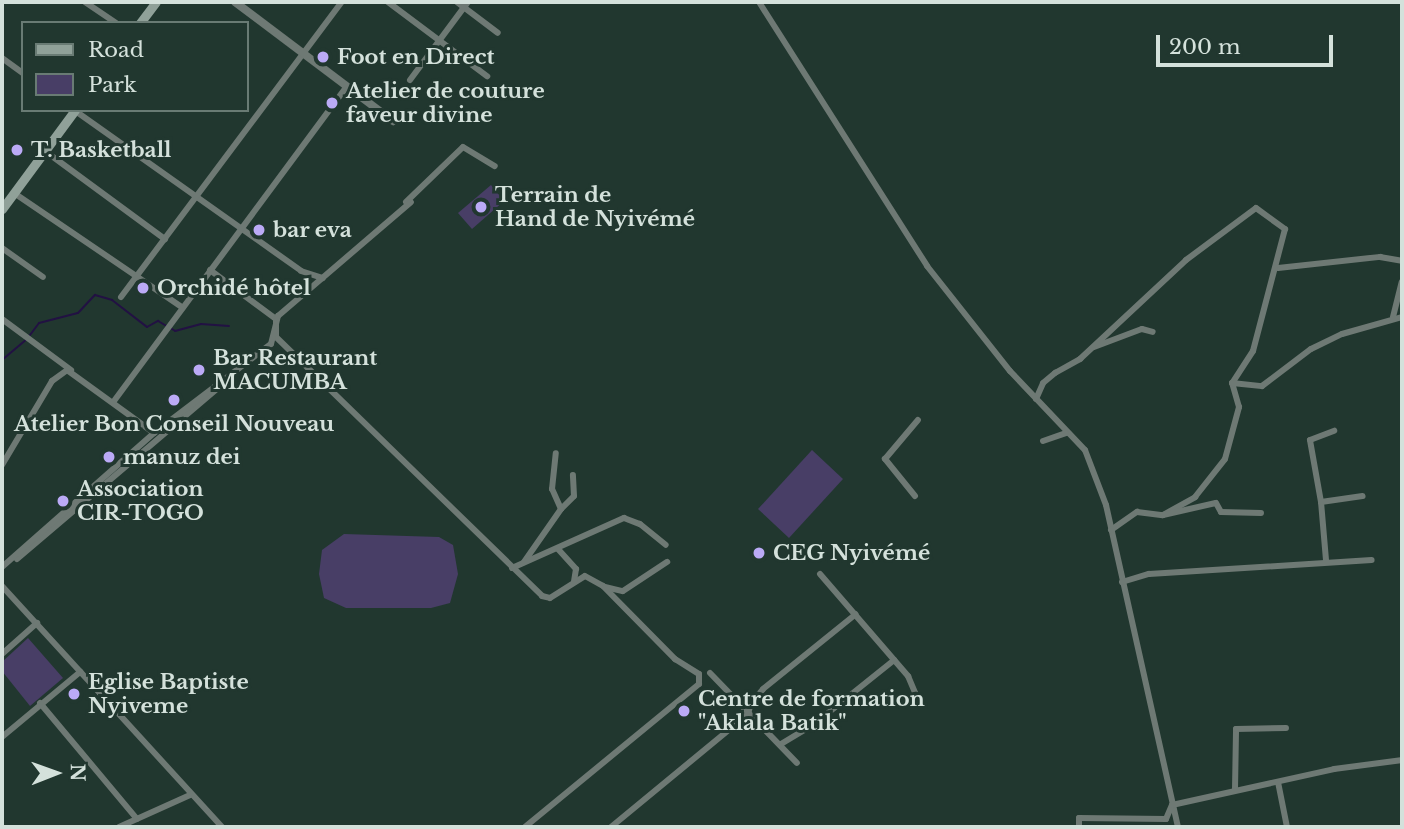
<!DOCTYPE html>
<meta charset="utf-8">
<style>
body{margin:0}
#map{position:relative;width:1404px;height:829px;overflow:hidden;background:#21372f;font-family:"Libre Baskerville",serif}
div>[style]{position:absolute}
[style*='--x']{left:calc(var(--x)*1px);top:calc(var(--y)*1px);width:calc(var(--w)*1px);rotate:calc(var(--a)*1deg)}
.green>*{inset:0;background:#483e66}
.stream>*{height:2px;margin:-1px;padding:0 1px;transform-origin:1px;border-radius:1px;background:#221143}
.minor>*{height:6px;margin:-3px;padding:0 3px;transform-origin:3px;border-radius:3px;background:#6e7974}
.tertiary>*{height:8px;margin:-4px;padding:0 4px;transform-origin:4px;border-radius:4px;background:#6e7974}
.secondary>*{height:9px;margin:-4.5px;padding:0 4.5px;transform-origin:4.5px;border-radius:4.5px;background:#90a199}
.dots>*{width:19px;height:19px;translate:-50% -50%;box-sizing:border-box;border:4px solid #21372f;border-radius:50%}
span{translate:-50% -50%;white-space:nowrap;text-align:center;line-height:1.15;-webkit-text-stroke:6px #21372f;paint-order:stroke}
.poi-label{font-size:21px;color:#d4e1db;font-weight:700}
.left{translate:0 -50%;text-align:left}
.frame{position:absolute;inset:0;border:4px solid #d4e1db;pointer-events:none}
.legend{position:absolute;left:21px;top:21px;width:228px;height:91px;box-sizing:border-box;background:#21372f;border:2px solid #697b74;margin:0;padding:9px 12px;list-style:none;font-size:21px;color:#d4e1db}
.legend li{display:flex;align-items:center;gap:14px;height:35px}
.legend b{width:35px;border:2px solid #697b74}
.north{position:absolute;left:21px;top:738px;width:70px;height:70px;-webkit-text-stroke:5px #21372f;paint-order:stroke;rotate:89deg;font-size:19px;font-weight:700;line-height:28px;text-align:center;color:#d4e1db}
.north::after{content:'';display:block;margin:auto;width:24px;height:32px;background:#d4e1db;clip-path:polygon(50% 0,100% 100%,50% 72%,0 100%)}
.scale{position:absolute;left:1156px;top:35px;width:177px;height:32px;box-sizing:border-box;border:4px solid #d4e1db;border-top:0;padding-left:9px;font-size:21px;line-height:24px;white-space:nowrap;color:#d4e1db;-webkit-text-stroke:5px #21372f;paint-order:stroke}
</style>
<div id="map">
<div class="green">
<i style="clip-path:polygon(491px 185px,504px 201px,472px 229px,458px 213px)"></i>
<i style="clip-path:polygon(812px 450px,843px 479px,789px 538px,758px 509px)"></i>
<i style="clip-path:polygon(344px 534px,439px 537px,453px 545px,458px 574px,450px 603px,431px 608px,346px 608px,324px 598px,319px 574px,322px 550px)"></i>
<i style="clip-path:polygon(28px 638px,63px 678px,30px 706px,2px 671px,2px 662px)"></i>
</div>
<div class="stream">
<i style="--x:30;--y:335;--w:15;--a:-53"></i>
<i style="--x:39;--y:323;--w:40;--a:-14.4"></i>
<i style="--x:78;--y:313;--w:25;--a:-47"></i>
<i style="--x:95;--y:295;--w:18;--a:16"></i>
<i style="--x:112;--y:300;--w:44;--a:37.6"></i>
<i style="--x:147;--y:327;--w:13;--a:-29"></i>
<i style="--x:158;--y:321;--w:20;--a:30"></i>
<i style="--x:175;--y:331;--w:27;--a:-15"></i>
<i style="--x:201;--y:324;--w:28;--a:4"></i>
<i style="--x:2;--y:360;--w:31;--a:-40"></i>
</div>
<div class="minor">
<i style="--x:85;--y:2;--w:37;--a:34"></i>
<i style="--x:388;--y:2;--w:124;--a:36.8"></i>
<i style="--x:457;--y:2;--w:51;--a:37.1"></i>
<i style="--x:759;--y:2;--w:313;--a:57.5"></i>
<i style="--x:927;--y:266;--w:134;--a:51.7"></i>
<i style="--x:1010;--y:371;--w:109;--a:46.5"></i>
<i style="--x:1085;--y:450;--w:59;--a:69.1"></i>
<i style="--x:1106;--y:505;--w:330;--a:77.4"></i>
<i style="--x:2;--y:58;--w:26;--a:36"></i>
<i style="--x:410;--y:80;--w:97;--a:-53.4"></i>
<i style="--x:74;--y:110;--w:278;--a:35.3"></i>
<i style="--x:301;--y:271;--w:23;--a:18"></i>
<i style="--x:45;--y:151;--w:149;--a:36.3"></i>
<i style="--x:14;--y:193;--w:204;--a:34.2"></i>
<i style="--x:406;--y:202;--w:79;--a:-44"></i>
<i style="--x:463;--y:147;--w:37;--a:31"></i>
<i style="--x:2;--y:248;--w:50;--a:35.3"></i>
<i style="--x:1278;--y:268;--w:103;--a:-6.2"></i>
<i style="--x:1380;--y:257;--w:22;--a:10"></i>
<i style="--x:210;--y:270;--w:82;--a:36.6"></i>
<i style="--x:276;--y:319;--w:18;--a:90"></i>
<i style="--x:276;--y:337;--w:371;--a:44.2"></i>
<i style="--x:542;--y:596;--w:8;--a:14"></i>
<i style="--x:550;--y:598;--w:41;--a:-32.2"></i>
<i style="--x:585;--y:576;--w:21;--a:29"></i>
<i style="--x:603;--y:586;--w:103;--a:45.4"></i>
<i style="--x:675;--y:659;--w:28;--a:32"></i>
<i style="--x:699;--y:674;--w:10;--a:90"></i>
<i style="--x:699;--y:684;--w:225;--a:140.6"></i>
<i style="--x:121;--y:297;--w:369;--a:-53.2"></i>
<i style="--x:1393;--y:317;--w:36;--a:-76"></i>
<i style="--x:2;--y:319;--w:86;--a:36.5"></i>
<i style="--x:1094;--y:347;--w:51;--a:-20.6"></i>
<i style="--x:1142;--y:329;--w:11;--a:15"></i>
<i style="--x:1036;--y:399;--w:17;--a:-66"></i>
<i style="--x:1043;--y:383;--w:16;--a:-40"></i>
<i style="--x:1055;--y:373;--w:29;--a:-29"></i>
<i style="--x:1080;--y:359;--w:145;--a:-43"></i>
<i style="--x:1186;--y:260;--w:87;--a:-36.6"></i>
<i style="--x:1256;--y:208;--w:36;--a:36"></i>
<i style="--x:1285;--y:229;--w:126;--a:104.7"></i>
<i style="--x:1253;--y:351;--w:38;--a:123"></i>
<i style="--x:114;--y:401;--w:392;--a:-53.5"></i>
<i style="--x:1043;--y:441;--w:24;--a:-19"></i>
<i style="--x:2;--y:465;--w:98;--a:-59.2"></i>
<i style="--x:52;--y:381;--w:19;--a:-36"></i>
<i style="--x:67;--y:370;--w:107;--a:35.9"></i>
<i style="--x:915;--y:496;--w:48;--a:-129"></i>
<i style="--x:885;--y:459;--w:51;--a:-49.8"></i>
<i style="--x:1321;--y:502;--w:63;--a:-100.1"></i>
<i style="--x:1310;--y:440;--w:26;--a:-21"></i>
<i style="--x:561;--y:509;--w:18;--a:-45"></i>
<i style="--x:574;--y:496;--w:21;--a:-93"></i>
<i style="--x:1163;--y:515;--w:37;--a:-29"></i>
<i style="--x:1195;--y:497;--w:48;--a:-51.7"></i>
<i style="--x:1225;--y:459;--w:54;--a:-74.9"></i>
<i style="--x:1239;--y:407;--w:25;--a:-106"></i>
<i style="--x:1232;--y:383;--w:30;--a:6"></i>
<i style="--x:1262;--y:386;--w:61;--a:-37.1"></i>
<i style="--x:1311;--y:349;--w:34;--a:-26"></i>
<i style="--x:1342;--y:334;--w:62;--a:-15.8"></i>
<i style="--x:1111;--y:530;--w:32;--a:-35"></i>
<i style="--x:1137;--y:512;--w:26;--a:7"></i>
<i style="--x:1163;--y:515;--w:54;--a:-12.8"></i>
<i style="--x:1216;--y:503;--w:10;--a:61"></i>
<i style="--x:1221;--y:512;--w:40;--a:1.4"></i>
<i style="--x:558;--y:549;--w:27;--a:48"></i>
<i style="--x:576;--y:569;--w:13;--a:99"></i>
<i style="--x:17;--y:559;--w:262;--a:-40.4"></i>
<i style="--x:1326;--y:560;--w:58;--a:-94.9"></i>
<i style="--x:1321;--y:502;--w:42;--a:-8.1"></i>
<i style="--x:524;--y:562;--w:65;--a:-55.1"></i>
<i style="--x:561;--y:509;--w:22;--a:-114"></i>
<i style="--x:552;--y:489;--w:36;--a:-84"></i>
<i style="--x:2;--y:567;--w:203;--a:-41.4"></i>
<i style="--x:154;--y:433;--w:147;--a:-37.3"></i>
<i style="--x:271;--y:344;--w:29;--a:-76"></i>
<i style="--x:278;--y:316;--w:175;--a:-40.6"></i>
<i style="--x:512;--y:568;--w:123;--a:-24.1"></i>
<i style="--x:624;--y:518;--w:17;--a:21"></i>
<i style="--x:640;--y:524;--w:33;--a:39"></i>
<i style="--x:820;--y:574;--w:135;--a:49.2"></i>
<i style="--x:908;--y:676;--w:21;--a:67"></i>
<i style="--x:1122;--y:582;--w:28;--a:-17"></i>
<i style="--x:1149;--y:574;--w:223;--a:-3.6"></i>
<i style="--x:2;--y:586;--w:326;--a:47.6"></i>
<i style="--x:605;--y:587;--w:18;--a:13"></i>
<i style="--x:623;--y:591;--w:53;--a:-33.4"></i>
<i style="--x:2;--y:654;--w:47;--a:-41.5"></i>
<i style="--x:710;--y:673;--w:125;--a:46"></i>
<i style="--x:40;--y:703;--w:151;--a:50.1"></i>
<i style="--x:2;--y:737;--w:102;--a:-39.8"></i>
<i style="--x:781;--y:744;--w:37;--a:-31"></i>
<i style="--x:813;--y:725;--w:104;--a:-38.7"></i>
<i style="--x:1278;--y:782;--w:46;--a:78.7"></i>
<i style="--x:1235;--y:789;--w:60;--a:-89"></i>
<i style="--x:1236;--y:729;--w:50;--a:-1.1"></i>
<i style="--x:119;--y:827;--w:78;--a:-24.3"></i>
<i style="--x:611;--y:827;--w:178;--a:-39.5"></i>
<i style="--x:748;--y:714;--w:11;--a:-75"></i>
<i style="--x:751;--y:703;--w:18;--a:-49"></i>
<i style="--x:763;--y:689;--w:119;--a:-38.9"></i>
<i style="--x:1079;--y:827;--w:9;--a:-90"></i>
<i style="--x:1079;--y:818;--w:87;--a:0.7"></i>
<i style="--x:1166;--y:819;--w:15;--a:-67"></i>
<i style="--x:1172;--y:805;--w:166;--a:-12.5"></i>
<i style="--x:1334;--y:769;--w:69;--a:-7.5"></i>
</div>
<div class="tertiary">
<i style="--x:235;--y:2;--w:198;--a:37"></i>
</div>
<div class="secondary">
<i style="--x:140;--y:23;--w:26;--a:-53"></i>
<i style="--x:2;--y:209;--w:123;--a:-53.6"></i>
</div>
<div class="dots">
<i style="left:323px;top:57px;background:#bbaaf6"></i>
<i style="left:332px;top:103px;background:#bbaaf6"></i>
<i style="left:17px;top:150px;background:#bbaaf6"></i>
<i style="left:481px;top:207px;background:#bbaaf6"></i>
<i style="left:259px;top:230px;background:#bbaaf6"></i>
<i style="left:143px;top:288px;background:#bbaaf6"></i>
<i style="left:199px;top:370px;background:#bbaaf6"></i>
<i style="left:174px;top:400px;background:#bbaaf6"></i>
<i style="left:109px;top:457px;background:#bbaaf6"></i>
<i style="left:63px;top:501px;background:#bbaaf6"></i>
<i style="left:759px;top:553px;background:#bbaaf6"></i>
<i style="left:74px;top:694px;background:#bbaaf6"></i>
<i style="left:684px;top:711px;background:#bbaaf6"></i>
</div>
<div class="poi-label">
<span class="left" style="left:337px;top:57px">Foot en Direct</span>
<span class="left" style="left:346px;top:103px">Atelier de couture<br>faveur divine</span>
<span class="left" style="left:31px;top:150px">T. Basketball</span>
<span class="left" style="left:495px;top:207px">Terrain de<br>Hand de Nyivémé</span>
<span class="left" style="left:273px;top:230px">bar eva</span>
<span class="left" style="left:157px;top:288px">Orchidé hôtel</span>
<span class="left" style="left:213px;top:370px">Bar Restaurant<br>MACUMBA</span>
<span style="left:174px;top:424px">Atelier Bon Conseil Nouveau</span>
<span class="left" style="left:123px;top:457px">manuz dei</span>
<span class="left" style="left:77px;top:501px">Association<br>CIR-TOGO</span>
<span class="left" style="left:773px;top:553px">CEG Nyivémé</span>
<span class="left" style="left:88px;top:694px">Eglise Baptiste<br>Nyiveme</span>
<span class="left" style="left:698px;top:711px">Centre de formation<br>"Aklala Batik"</span>
</div>
<div class="frame"></div>
<ul class="legend">
<li><b style="height:9px;background:#90a199"></b>Road</li>
<li><b style="height:19px;background:#483e66"></b>Park</li>
</ul>
<div class="north">N</div>
<div class="scale">200 m</div>
</div>
